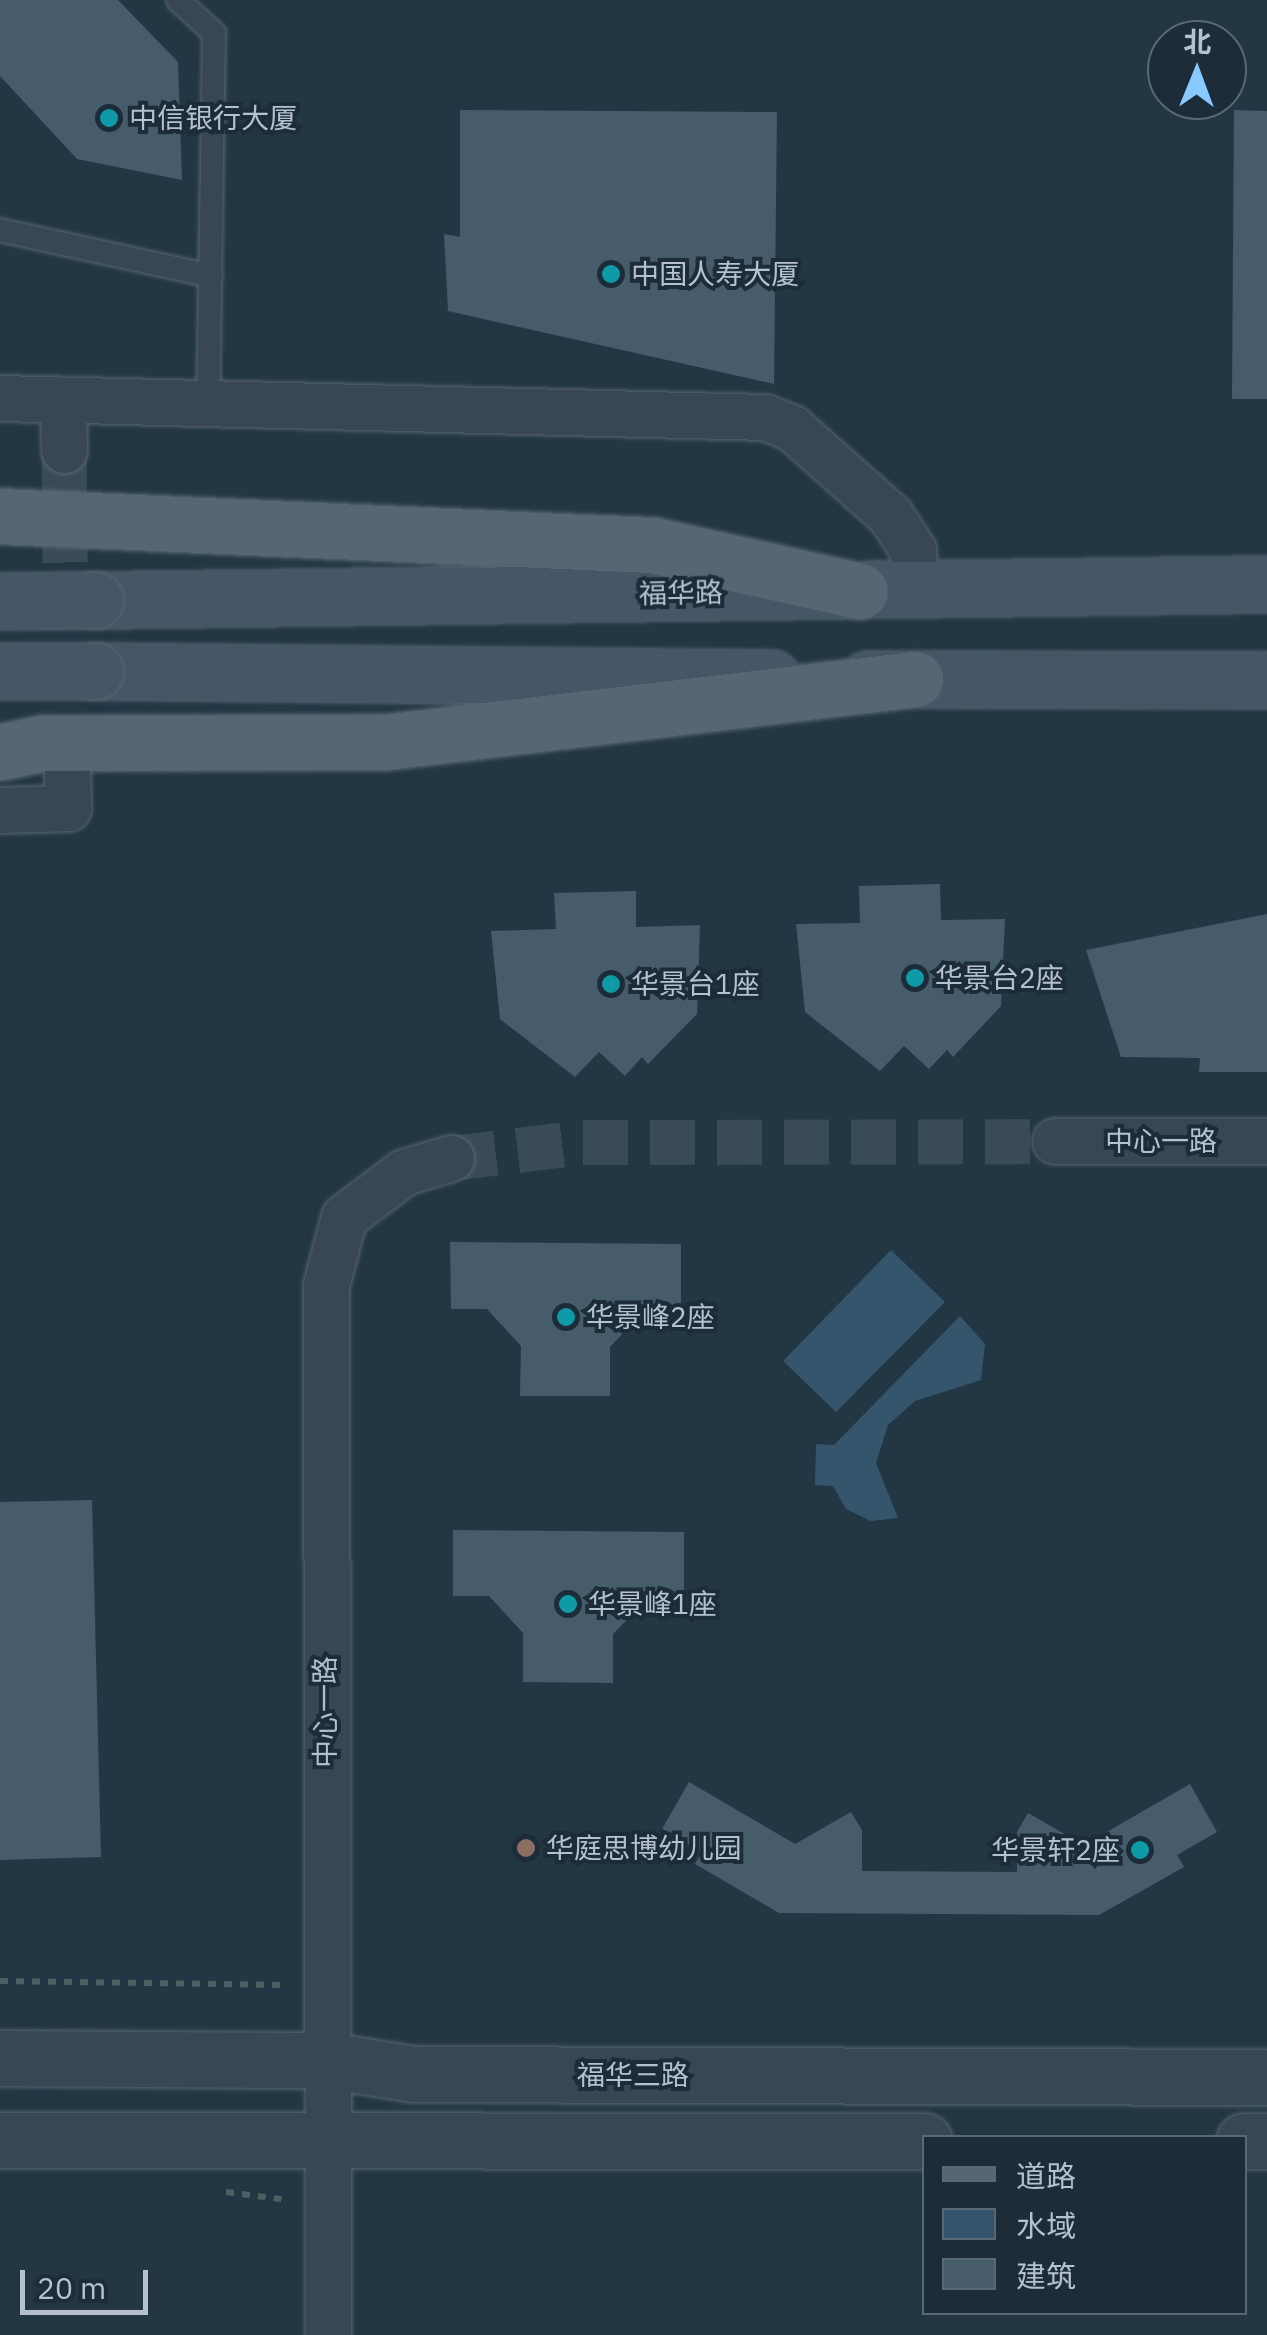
<!DOCTYPE html>
<meta charset="utf-8">
<style>
body{margin:0}
#map{position:relative;width:1267px;height:2335px;overflow:hidden;background:#233644;font-family:"IBM Plex Sans","Noto Sans SC",sans-serif}
div>[style]{position:absolute}
[style*='--x']{left:calc(var(--x)*1px);top:calc(var(--y)*1px);width:calc(var(--w)*1px);rotate:calc(var(--a)*1deg)}
.water>*{inset:0;background:#35556c}
.building>*{inset:0;background:#475c6a}
.minor-tunnel>*{height:45px;margin-top:-22.5px;transform-origin:0;background:repeating-linear-gradient(90deg,#394b59 0 45px,transparent 0 67px)}
.path>*{height:6px;margin-top:-3px;transform-origin:0;background:repeating-linear-gradient(90deg,#466261 0 8px,transparent 0 16px)}
.roads{filter:drop-shadow(0 0 2px #566570) drop-shadow(0 0 2px #566570)}
.service>*{height:22px;margin:-11px;padding:0 11px;transform-origin:11px;border-radius:11px;background:#384753}
.minor>*{height:45px;margin:-22.5px;padding:0 22.5px;transform-origin:22.5px;border-radius:22.5px;background:#384753}
.tertiary>*{height:55px;margin:-27.5px;padding:0 27.5px;transform-origin:27.5px;border-radius:27.5px;background:#384753}
.secondary>*{height:55px;margin:-27.5px;padding:0 27.5px;transform-origin:27.5px;border-radius:27.5px;background:#455767}
.primary>*{height:55px;margin:-27.5px;padding:0 27.5px;transform-origin:27.5px;border-radius:27.5px;background:#566773}
.bridges{filter:drop-shadow(0 0 2px #566570) drop-shadow(0 0 2px #566570)}
.secondary-bridge>*{height:55px;margin:-27.5px;padding:0 27.5px;transform-origin:27.5px;border-radius:27.5px;background:#455767}
.dots>*{width:28px;height:28px;translate:-50% -50%;box-sizing:border-box;border:5px solid #1c2c38;border-radius:50%}
span{translate:-50% -50%;white-space:nowrap;text-align:center;line-height:1.15;-webkit-text-stroke:8px #1c2c38;paint-order:stroke}
.poi-label{font-size:28px;color:#b5c2cd}
.left{translate:0 -50%;text-align:left}
.right{translate:-100% -50%;text-align:right}
.street-label{font-size:28px;color:#b5c2cd}
.legend{position:absolute;left:922px;top:2135px;width:325px;height:180px;box-sizing:border-box;background:#1c2c38;border:2px solid #596874;margin:0;padding:12px 18px;list-style:none;font-size:30px;color:#b5c2cd}
.legend li{display:flex;align-items:center;gap:20px;height:50px}
.legend b{width:50px;border:2px solid #596874}
.north{position:absolute;left:1147px;top:20px;width:100px;height:100px;box-sizing:border-box;background:#1c2c38;border:2px solid #596874;border-radius:50%;rotate:1deg;font-size:28px;font-weight:700;line-height:40px;text-align:center;color:#b5c2cd}
.north::after{content:'';display:block;margin:auto;width:35px;height:45px;background:#88c9ff;clip-path:polygon(50% 0,100% 100%,50% 72%,0 100%)}
.scale{position:absolute;left:20px;top:2270px;width:128px;height:45px;box-sizing:border-box;border:5px solid #b5c2cd;border-top:0;padding-left:12px;font-size:30px;line-height:35px;white-space:nowrap;color:#b5c2cd;-webkit-text-stroke:8px #1c2c38;paint-order:stroke}
</style>
<div id="map">
<div class="water">
<i style="clip-path:polygon(891px 1250px,945px 1302px,836px 1412px,783px 1361px)"></i>
<i style="clip-path:polygon(960px 1316px,985px 1344px,981px 1380px,915px 1401px,888px 1425px,876px 1463px,898px 1518px,871px 1521px,846px 1509px,833px 1486px,815px 1485px,816px 1444px,834px 1445px)"></i>
</div>
<div class="building">
<i style="clip-path:polygon(0 0,118px 0,178px 62px,182px 180px,77px 159px,0 76px)"></i>
<i style="clip-path:polygon(460px 110px,777px 112px,774px 384px,448px 311px,444px 234px,460px 237px)"></i>
<i style="clip-path:polygon(1234px 110px,1267px 111px,1267px 399px,1232px 399px)"></i>
<i style="clip-path:polygon(940px 884px,941px 920px,1005px 919px,1001px 1006px,953px 1057px,947px 1050px,929px 1069px,904px 1046px,880px 1071px,805px 1012px,796px 924px,860px 923px,859px 886px)"></i>
<i style="clip-path:polygon(636px 891px,636px 927px,700px 925px,697px 1014px,648px 1064px,642px 1057px,625px 1076px,599px 1052px,575px 1077px,500px 1019px,491px 931px,556px 929px,554px 893px)"></i>
<i style="clip-path:polygon(1267px 914px,1267px 1072px,1199px 1072px,1200px 1058px,1121px 1057px,1086px 950px)"></i>
<i style="clip-path:polygon(450px 1242px,681px 1244px,681px 1311px,645px 1310px,610px 1347px,610px 1396px,520px 1396px,521px 1346px,487px 1309px,451px 1309px)"></i>
<i style="clip-path:polygon(92px 1500px,101px 1857px,0 1860px,0 1502px)"></i>
<i style="clip-path:polygon(453px 1530px,684px 1532px,684px 1598px,648px 1598px,613px 1634px,613px 1683px,523px 1682px,523px 1633px,489px 1596px,453px 1596px)"></i>
<i style="clip-path:polygon(689px 1782px,795px 1844px,851px 1812px,862px 1830px,862px 1871px,1017px 1872px,1017px 1832px,1028px 1813px,1084px 1845px,1190px 1784px,1217px 1832px,1177px 1855px,1184px 1867px,1099px 1915px,779px 1913px,695px 1864px,702px 1852px,662px 1829px)"></i>
</div>
<div class="minor-tunnel">
<i style="--x:64;--y:450;--w:318;--a:89.5"></i>
<i style="--x:451;--y:1158;--w:133;--a:-6.9"></i>
<i style="--x:583;--y:1142;--w:472;--a:-0.1"></i>
</div>
<div class="path">
<i style="--x:0;--y:1981;--w:284;--a:0.8"></i>
<i style="--x:226;--y:2192;--w:63;--a:7.4"></i>
</div>
<div class="roads">
<div class="service">
<i style="--x:178;--y:0;--w:49;--a:42.5"></i>
<i style="--x:214;--y:33;--w:375;--a:90.9"></i>
<i style="--x:0;--y:230;--w:216;--a:12.3"></i>
</div>
<div class="minor">
<i style="--x:0;--y:398;--w:765;--a:1.42"></i>
<i style="--x:765;--y:417;--w:29;--a:22"></i>
<i style="--x:792;--y:428;--w:131;--a:41.6"></i>
<i style="--x:890;--y:515;--w:42;--a:56.7"></i>
<i style="--x:913;--y:550;--w:41;--a:87.2"></i>
<i style="--x:63;--y:405;--w:45;--a:88.7"></i>
<i style="--x:0;--y:810;--w:68;--a:-1.7"></i>
<i style="--x:68;--y:808;--w:40;--a:-91.4"></i>
<i style="--x:1055;--y:1141;--w:212;--a:0"></i>
<i style="--x:328;--y:2335;--w:1050;--a:-90.11"></i>
<i style="--x:326;--y:1285;--w:70;--a:-75.2"></i>
<i style="--x:344;--y:1217;--w:75;--a:-36.9"></i>
<i style="--x:404;--y:1172;--w:49;--a:-16.6"></i>
</div>
<div class="tertiary">
<i style="--x:0;--y:2058;--w:326;--a:0.4"></i>
<i style="--x:326;--y:2060;--w:88;--a:9.1"></i>
<i style="--x:413;--y:2074;--w:854;--a:0.2"></i>
<i style="--x:0;--y:2140;--w:924;--a:0.06"></i>
<i style="--x:1244;--y:2141;--w:23;--a:0"></i>
</div>
<div class="secondary">
<i style="--x:95;--y:600;--w:1172;--a:-0.78"></i>
<i style="--x:95;--y:671;--w:677;--a:0.59"></i>
<i style="--x:868;--y:679;--w:399;--a:0.1"></i>
</div>
<div class="primary">
<i style="--x:0;--y:516;--w:653;--a:2.55"></i>
<i style="--x:652;--y:545;--w:213;--a:12.5"></i>
<i style="--x:0;--y:752;--w:44;--a:-11.8"></i>
<i style="--x:43;--y:743;--w:342;--a:-0.2"></i>
<i style="--x:385;--y:742;--w:534;--a:-6.78"></i>
</div>
</div>
<div class="bridges">
<div class="secondary-bridge">
<i style="--x:0;--y:601;--w:95;--a:-0.6"></i>
<i style="--x:0;--y:671;--w:95;--a:0"></i>
</div>
</div>
<div class="dots">
<i style="left:109px;top:118px;background:#0f9aa8"></i>
<i style="left:611px;top:274px;background:#0f9aa8"></i>
<i style="left:915px;top:978px;background:#0f9aa8"></i>
<i style="left:611px;top:984px;background:#0f9aa8"></i>
<i style="left:566px;top:1317px;background:#0f9aa8"></i>
<i style="left:568px;top:1604px;background:#0f9aa8"></i>
<i style="left:526px;top:1848px;background:#8d6e63"></i>
<i style="left:1140px;top:1850px;background:#0f9aa8"></i>
</div>
<div class="poi-label">
<span class="left" style="left:129px;top:118px">中信银行大厦</span>
<span class="left" style="left:631px;top:274px">中国人寿大厦</span>
<span class="left" style="left:935px;top:978px">华景台2座</span>
<span class="left" style="left:631px;top:984px">华景台1座</span>
<span class="left" style="left:586px;top:1317px">华景峰2座</span>
<span class="left" style="left:588px;top:1604px">华景峰1座</span>
<span class="left" style="left:546px;top:1848px">华庭思博幼儿园</span>
<span class="right" style="left:1120px;top:1850px">华景轩2座</span>
</div>
<div class="street-label">
<span style="left:681px;top:593px;rotate:-1deg">福华路</span>
<span style="left:1161px;top:1141px">中心一路</span>
<span style="left:325px;top:1712px;rotate:-90deg">中心一路</span>
<span style="left:633px;top:2075px">福华三路</span>
</div>
<ul class="legend">
<li><b style="height:12px;background:#566773"></b>道路</li>
<li><b style="height:28px;background:#35556c"></b>水域</li>
<li><b style="height:28px;background:#475c6a"></b>建筑</li>
</ul>
<div class="north">北</div>
<div class="scale">20 m</div>
</div>
